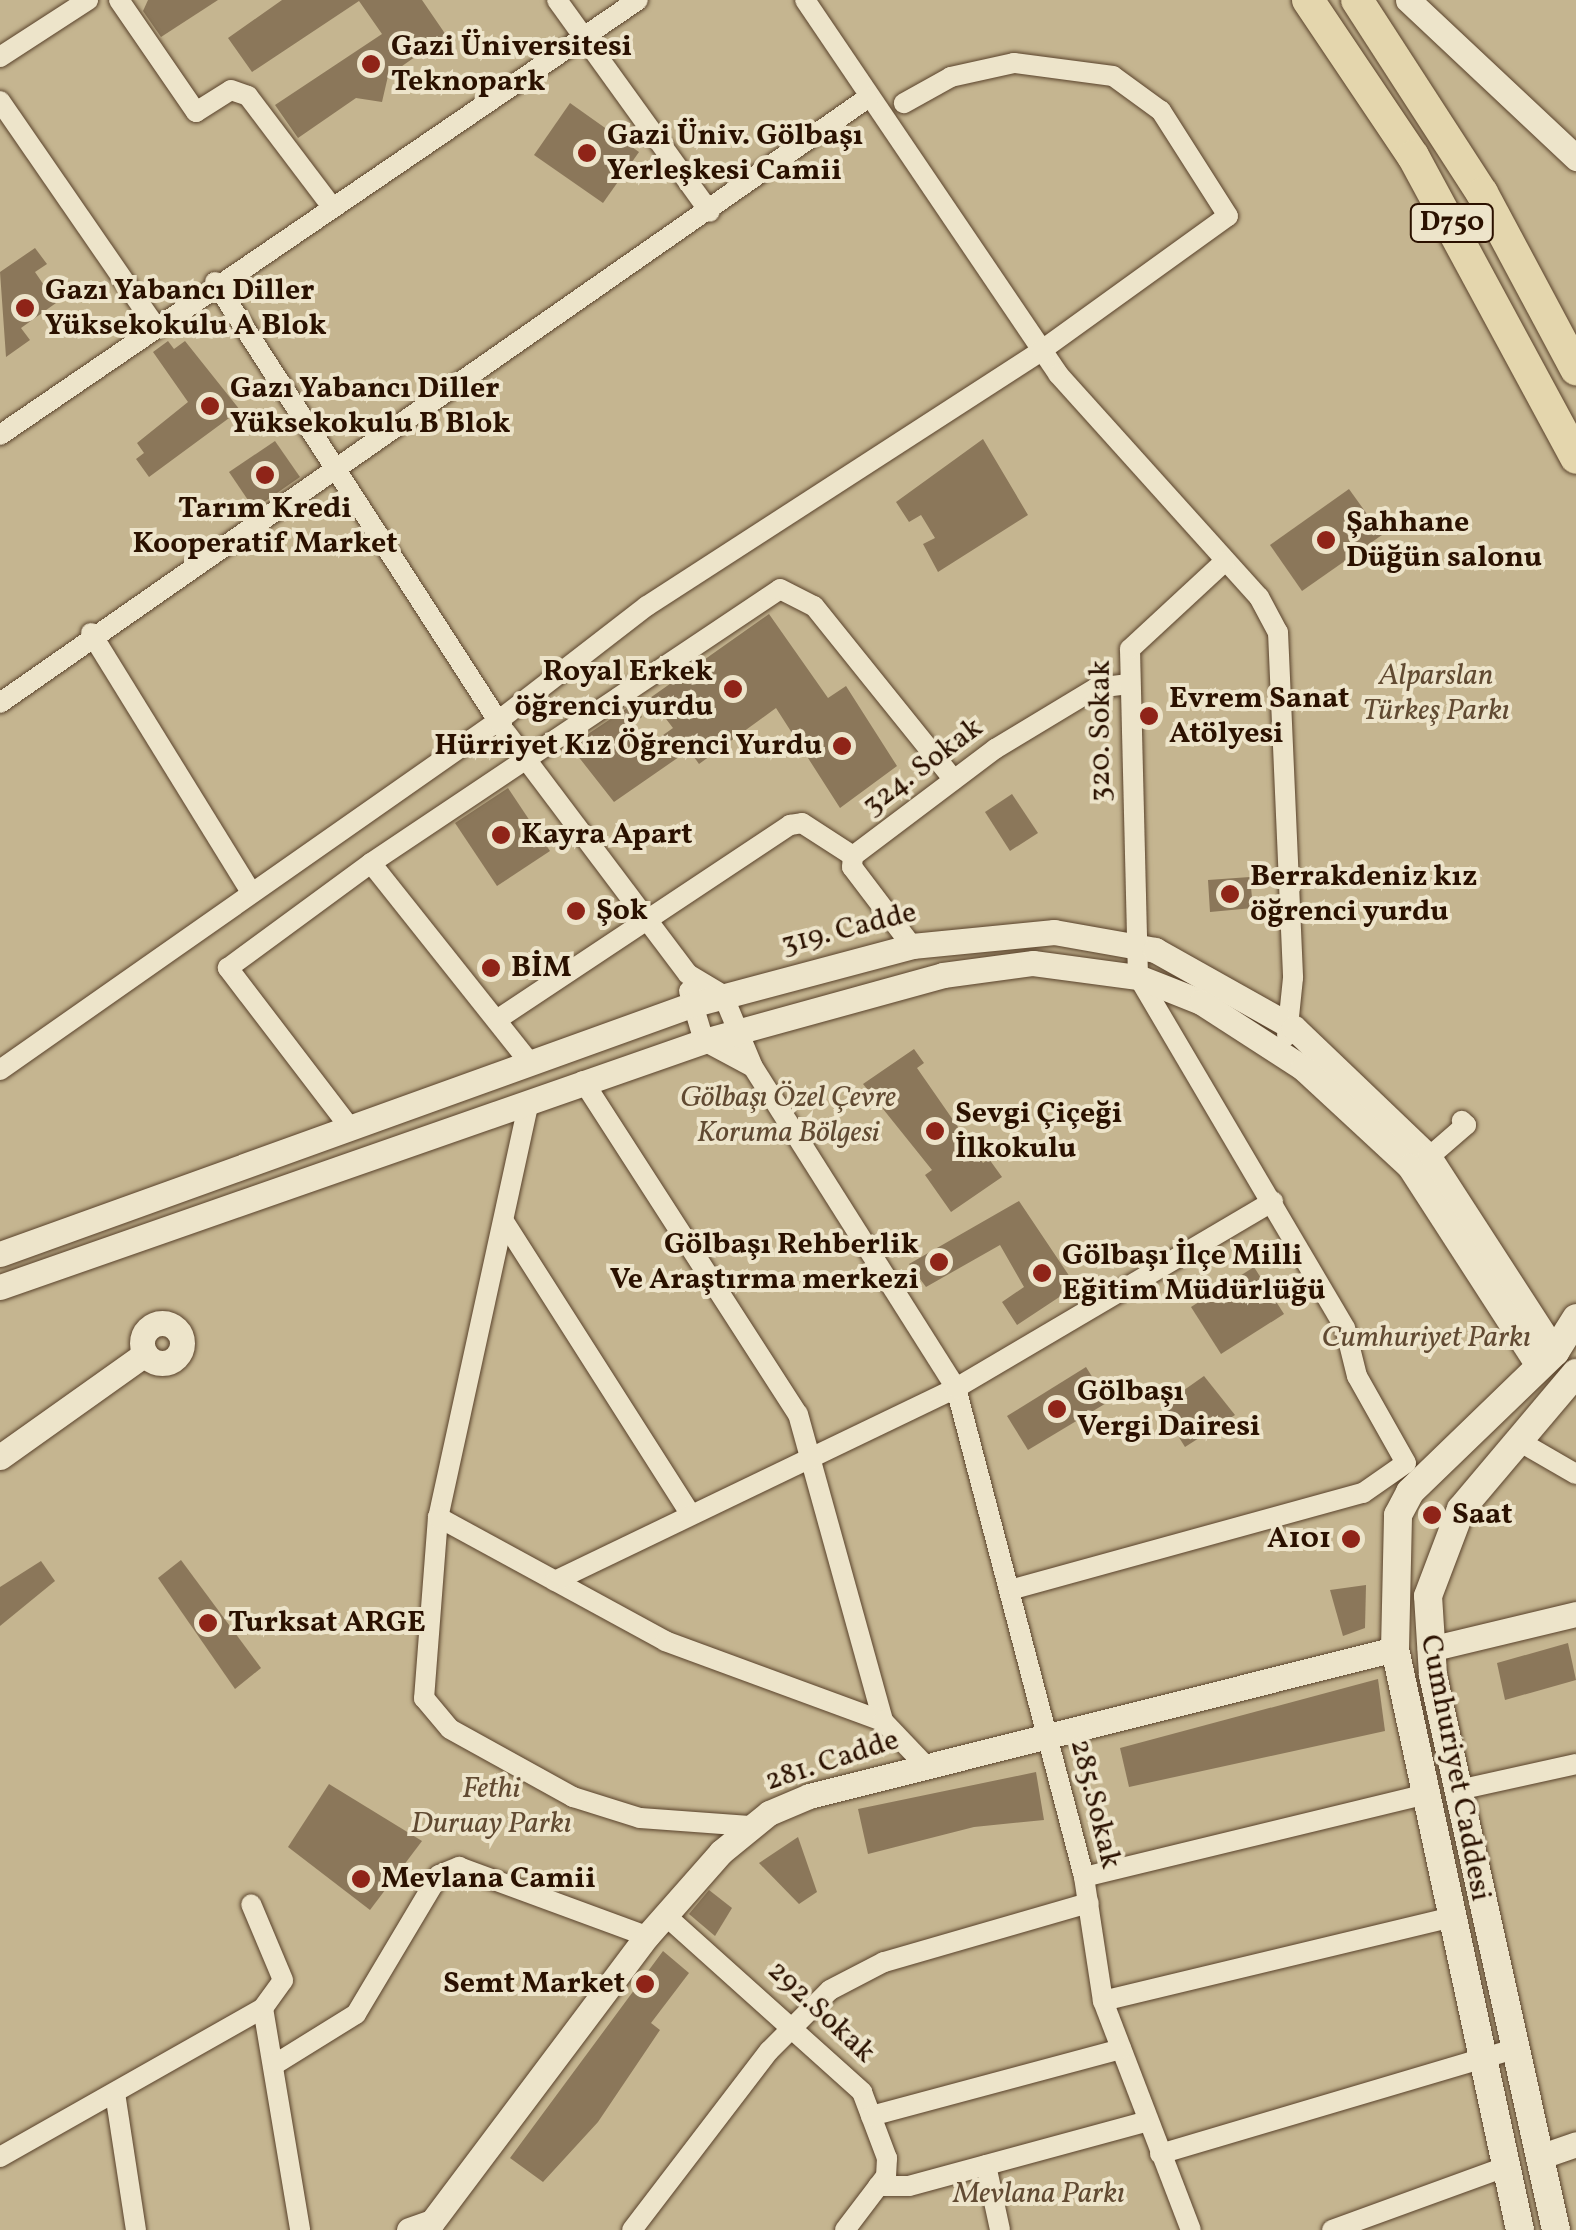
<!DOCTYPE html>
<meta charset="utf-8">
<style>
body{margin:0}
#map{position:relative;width:1576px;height:2230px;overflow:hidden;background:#e4d6ad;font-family:Vollkorn,serif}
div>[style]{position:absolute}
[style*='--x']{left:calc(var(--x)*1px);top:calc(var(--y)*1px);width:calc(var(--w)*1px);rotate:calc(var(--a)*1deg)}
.green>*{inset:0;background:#c5b590}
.building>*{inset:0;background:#8b775a}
.roads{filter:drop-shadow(0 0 2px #59422b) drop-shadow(0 0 2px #59422b)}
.minor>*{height:20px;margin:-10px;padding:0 10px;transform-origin:10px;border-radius:10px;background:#ede4ca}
.tertiary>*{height:25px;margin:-12.5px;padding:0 12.5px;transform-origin:12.5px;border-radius:12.5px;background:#ede4ca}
.tertiary>.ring{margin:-12.5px;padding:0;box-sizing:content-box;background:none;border:25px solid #ede4ca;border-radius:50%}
.secondary>*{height:28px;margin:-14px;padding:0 14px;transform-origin:14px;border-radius:14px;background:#ede4ca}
.trunk>*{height:32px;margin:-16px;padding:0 16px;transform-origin:16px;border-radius:16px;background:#e4d6ad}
.dots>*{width:28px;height:28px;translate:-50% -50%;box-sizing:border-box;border:5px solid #ede4ca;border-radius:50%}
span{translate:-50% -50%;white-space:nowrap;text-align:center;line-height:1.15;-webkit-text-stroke:8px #ede4ca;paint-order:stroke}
.shield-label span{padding:2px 8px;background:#ede4ca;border:2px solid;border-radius:8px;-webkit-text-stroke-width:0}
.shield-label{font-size:28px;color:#2b1100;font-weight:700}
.poi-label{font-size:30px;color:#2b1100;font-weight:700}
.left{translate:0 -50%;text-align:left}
.right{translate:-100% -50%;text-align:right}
.park-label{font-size:30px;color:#614a32;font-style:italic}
.street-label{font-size:30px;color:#2b1100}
</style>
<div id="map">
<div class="green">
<i style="clip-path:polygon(0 0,1576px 0,1576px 2230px,0 2230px)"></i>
</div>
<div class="building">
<i style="clip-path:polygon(148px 0,218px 0,161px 37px,143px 11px)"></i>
<i style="clip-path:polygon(282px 0,422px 0,446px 35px,388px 76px,382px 102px,356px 98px,298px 138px,275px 105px,382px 34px,359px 1px,252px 72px,228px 38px)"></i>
<i style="clip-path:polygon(570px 103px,639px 152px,603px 203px,534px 155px)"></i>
<i style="clip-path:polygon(35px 248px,47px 264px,35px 272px,56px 303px,21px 328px,30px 340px,6px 357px,0 272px)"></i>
<i style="clip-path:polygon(168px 341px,174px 349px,185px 341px,240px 410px,149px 477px,136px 459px,144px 453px,137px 443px,188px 402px,153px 352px)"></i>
<i style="clip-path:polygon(983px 439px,1028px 515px,938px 572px,923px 544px,935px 538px,921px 515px,909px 522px,896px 502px)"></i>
<i style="clip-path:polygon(275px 441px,300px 477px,254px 509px,229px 472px)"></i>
<i style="clip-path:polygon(1349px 489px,1382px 535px,1302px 591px,1270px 545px)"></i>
<i style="clip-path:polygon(769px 614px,828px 698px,846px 686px,897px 766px,840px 808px,776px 708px,699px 764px,689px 750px,614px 802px,570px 746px,633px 704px,642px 717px,627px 728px,642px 750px,673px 728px,650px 698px)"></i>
<i style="clip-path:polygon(508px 788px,550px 851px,497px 886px,455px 823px)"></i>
<i style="clip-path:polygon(1012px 794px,1038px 833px,1010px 851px,985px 812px)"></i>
<i style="clip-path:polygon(1250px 877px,1253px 908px,1210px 912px,1208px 880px)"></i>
<i style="clip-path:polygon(914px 1049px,924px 1063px,917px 1068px,983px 1163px,989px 1159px,1002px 1177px,951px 1212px,925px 1175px,932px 1170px,863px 1084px)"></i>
<i style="clip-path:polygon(1019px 1201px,1076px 1286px,1017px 1325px,1002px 1302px,1024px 1287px,1000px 1245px,926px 1287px,909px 1264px)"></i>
<i style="clip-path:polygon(1254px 1267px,1284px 1314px,1221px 1354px,1191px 1307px)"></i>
<i style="clip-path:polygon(1086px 1367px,1108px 1402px,1028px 1450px,1007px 1416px)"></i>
<i style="clip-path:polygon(1204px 1376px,1235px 1415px,1185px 1447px,1160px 1407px)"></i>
<i style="clip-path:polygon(181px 1560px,261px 1668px,235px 1689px,158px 1578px)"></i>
<i style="clip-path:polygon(41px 1561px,55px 1581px,0 1626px,0 1587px)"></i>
<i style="clip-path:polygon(1366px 1585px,1365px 1628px,1343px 1636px,1330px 1590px)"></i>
<i style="clip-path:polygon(1568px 1643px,1576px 1680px,1505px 1700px,1497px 1663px)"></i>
<i style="clip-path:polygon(1378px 1679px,1385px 1731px,1129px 1787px,1120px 1748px)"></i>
<i style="clip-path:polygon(1036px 1772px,1044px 1820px,974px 1827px,868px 1854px,858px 1809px)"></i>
<i style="clip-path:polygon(329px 1784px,422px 1841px,370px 1910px,288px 1847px)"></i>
<i style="clip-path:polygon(798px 1837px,817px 1892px,799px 1904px,759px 1863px)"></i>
<i style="clip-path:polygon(709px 1890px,732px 1908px,715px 1936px,689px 1914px)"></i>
<i style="clip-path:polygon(663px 1951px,689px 1973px,651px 2023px,660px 2030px,598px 2122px,543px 2182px,510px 2158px)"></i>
</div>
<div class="roads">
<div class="minor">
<i style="--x:119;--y:0;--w:136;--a:55.5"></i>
<i style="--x:196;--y:112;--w:41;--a:-32.2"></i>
<i style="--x:231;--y:90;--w:18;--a:19"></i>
<i style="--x:248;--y:96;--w:139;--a:52.9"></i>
<i style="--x:557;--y:0;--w:261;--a:54.2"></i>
<i style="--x:805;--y:0;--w:452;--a:55.9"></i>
<i style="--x:1058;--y:374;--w:300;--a:48"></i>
<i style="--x:1259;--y:597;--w:40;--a:62"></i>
<i style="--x:1278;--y:632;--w:346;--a:87.5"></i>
<i style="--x:1293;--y:978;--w:58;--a:95.9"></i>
<i style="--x:0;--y:57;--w:105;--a:-32.9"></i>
<i style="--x:0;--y:101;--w:275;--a:55.4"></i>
<i style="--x:215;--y:282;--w:533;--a:57.17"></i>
<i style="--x:0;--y:435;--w:772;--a:-34.29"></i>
<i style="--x:91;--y:633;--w:304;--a:58.3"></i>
<i style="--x:0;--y:703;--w:1059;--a:-34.89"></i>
<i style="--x:507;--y:734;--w:301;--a:53"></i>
<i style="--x:688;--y:974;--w:41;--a:31"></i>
<i style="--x:723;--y:995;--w:78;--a:67.4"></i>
<i style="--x:753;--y:1067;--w:380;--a:57.7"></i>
<i style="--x:956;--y:1388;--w:505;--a:75.33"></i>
<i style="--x:1084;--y:1877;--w:125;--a:81.3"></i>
<i style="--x:1103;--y:2001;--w:245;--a:69"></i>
<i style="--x:371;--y:863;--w:256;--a:51.5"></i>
<i style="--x:912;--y:946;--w:99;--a:-127.2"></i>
<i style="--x:852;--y:867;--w:11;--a:-85"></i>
<i style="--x:853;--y:856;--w:178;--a:-37"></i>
<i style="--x:995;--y:749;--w:118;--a:-31.1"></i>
<i style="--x:1096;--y:688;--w:33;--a:-7"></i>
<i style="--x:689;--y:991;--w:52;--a:73.3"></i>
<i style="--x:704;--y:1041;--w:55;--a:28"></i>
<i style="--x:498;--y:1019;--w:351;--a:-33.6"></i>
<i style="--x:790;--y:825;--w:12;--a:-9"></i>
<i style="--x:802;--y:823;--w:61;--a:32.9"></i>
<i style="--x:0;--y:1070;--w:608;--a:-35.02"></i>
<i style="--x:498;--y:721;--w:188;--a:-37.7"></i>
<i style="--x:647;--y:606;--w:471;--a:-32.9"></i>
<i style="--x:1042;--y:350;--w:229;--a:-35.8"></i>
<i style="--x:1228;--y:216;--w:125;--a:-122.5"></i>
<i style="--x:1161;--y:111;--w:59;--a:-143.9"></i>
<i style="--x:1113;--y:76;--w:100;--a:-172.5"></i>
<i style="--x:1014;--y:63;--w:65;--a:167.5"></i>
<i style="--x:951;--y:77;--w:54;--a:151"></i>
<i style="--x:583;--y:1081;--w:396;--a:57.2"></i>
<i style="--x:798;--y:1414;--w:319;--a:74.5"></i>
<i style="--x:529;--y:1101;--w:426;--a:102.3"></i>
<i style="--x:438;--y:1517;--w:182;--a:94.4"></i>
<i style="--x:424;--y:1698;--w:40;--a:50"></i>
<i style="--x:450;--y:1729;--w:141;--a:28.9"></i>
<i style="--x:573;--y:1797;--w:70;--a:17.4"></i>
<i style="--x:640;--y:1818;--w:110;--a:4.2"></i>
<i style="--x:351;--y:1129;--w:203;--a:-127.4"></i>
<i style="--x:228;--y:968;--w:177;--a:-36.3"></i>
<i style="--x:371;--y:863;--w:492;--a:-33.8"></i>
<i style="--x:780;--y:589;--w:38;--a:27"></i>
<i style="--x:814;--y:606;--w:223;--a:51.2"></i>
<i style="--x:1429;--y:1157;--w:49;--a:-40.9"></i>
<i style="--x:1466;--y:1125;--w:6;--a:-135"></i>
<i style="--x:505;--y:1223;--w:344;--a:57.5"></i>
<i style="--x:1517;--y:1440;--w:68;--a:30"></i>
<i style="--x:438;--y:1517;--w:259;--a:28.6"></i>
<i style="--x:665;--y:1641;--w:232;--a:20.2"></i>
<i style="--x:883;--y:1721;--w:62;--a:46.3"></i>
<i style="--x:555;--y:1581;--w:445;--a:-25.7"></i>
<i style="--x:956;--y:1388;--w:368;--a:-30.5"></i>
<i style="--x:1010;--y:1590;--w:366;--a:-15.4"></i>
<i style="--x:1363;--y:1493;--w:52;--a:-34.9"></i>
<i style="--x:1406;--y:1463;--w:100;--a:-119.4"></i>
<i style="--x:1357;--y:1376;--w:49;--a:-104"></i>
<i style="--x:1345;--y:1328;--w:407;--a:-120.5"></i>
<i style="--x:1138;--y:977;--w:328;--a:-91.4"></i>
<i style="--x:1130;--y:649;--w:129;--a:-42.8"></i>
<i style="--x:1458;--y:1790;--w:121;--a:-12.4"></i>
<i style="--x:1084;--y:1877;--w:349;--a:-13.6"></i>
<i style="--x:665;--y:1915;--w:265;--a:41.9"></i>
<i style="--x:862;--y:2092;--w:71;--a:69.3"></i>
<i style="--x:887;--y:2158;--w:18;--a:93"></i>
<i style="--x:886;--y:2176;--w:68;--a:127.2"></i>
<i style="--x:1103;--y:2001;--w:356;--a:-13.5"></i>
<i style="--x:263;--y:2008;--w:225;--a:80.5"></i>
<i style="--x:277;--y:2063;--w:93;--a:-31.8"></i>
<i style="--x:356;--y:2014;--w:162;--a:-59.2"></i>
<i style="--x:439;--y:1875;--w:22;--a:-22"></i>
<i style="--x:459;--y:1867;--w:200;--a:20.2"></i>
<i style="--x:115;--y:2093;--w:139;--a:81.3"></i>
<i style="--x:871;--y:2116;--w:259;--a:-15"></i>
<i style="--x:1160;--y:2154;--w:369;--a:-16.5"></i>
<i style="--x:0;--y:2157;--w:302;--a:-29.5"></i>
<i style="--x:263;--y:2008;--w:34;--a:-54"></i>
<i style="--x:283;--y:1980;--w:82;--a:-112.8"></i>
<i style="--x:986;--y:2165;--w:66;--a:77.8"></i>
<i style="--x:878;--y:2186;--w:31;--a:0"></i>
<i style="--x:909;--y:2186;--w:248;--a:-15.2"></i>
<i style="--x:632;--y:2230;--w:225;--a:-52.6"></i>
<i style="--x:769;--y:2051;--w:86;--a:-45"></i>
<i style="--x:830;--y:1990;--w:61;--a:-27.4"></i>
<i style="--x:884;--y:1962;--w:213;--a:-16.1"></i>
<i style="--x:1332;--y:2230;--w:184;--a:-20"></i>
</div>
<div class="tertiary">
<i style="--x:1408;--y:0;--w:231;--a:43.2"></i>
<i style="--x:0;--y:1254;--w:734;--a:-19.82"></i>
<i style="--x:691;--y:1005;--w:229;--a:-14.9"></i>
<i style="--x:912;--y:946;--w:143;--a:-5.6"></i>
<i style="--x:1054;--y:932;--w:103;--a:10.1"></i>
<i style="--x:1155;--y:950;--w:159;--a:29.3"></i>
<i style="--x:1294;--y:1028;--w:187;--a:43.7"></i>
<i style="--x:1429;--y:1157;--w:232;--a:57.1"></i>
<i style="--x:0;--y:1287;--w:746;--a:-19.26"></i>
<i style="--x:704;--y:1041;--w:248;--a:-15.4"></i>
<i style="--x:943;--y:975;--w:91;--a:-7.6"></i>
<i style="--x:1033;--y:963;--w:106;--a:7.6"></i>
<i style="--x:1138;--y:977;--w:68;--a:21.6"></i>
<i style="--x:1201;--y:1002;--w:121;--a:32.9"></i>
<i style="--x:1303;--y:1068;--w:144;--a:42.8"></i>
<i style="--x:1409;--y:1166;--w:239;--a:57.1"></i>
<i class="ring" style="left:142px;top:1323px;width:15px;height:15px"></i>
<i style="--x:0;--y:1457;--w:178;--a:-35.4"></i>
<i style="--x:1430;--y:1649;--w:150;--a:-13.5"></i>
<i style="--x:1539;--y:2157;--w:39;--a:-19"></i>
<i style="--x:409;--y:2230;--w:24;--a:-19"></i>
<i style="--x:432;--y:2222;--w:358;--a:-53.1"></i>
<i style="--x:647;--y:1936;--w:112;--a:-48.6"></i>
<i style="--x:721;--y:1852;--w:62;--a:-39.1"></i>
<i style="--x:769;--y:1813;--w:43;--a:-23"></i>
<i style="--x:809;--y:1796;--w:604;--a:-14.08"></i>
</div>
<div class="secondary">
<i style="--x:1520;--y:2230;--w:594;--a:-102.14"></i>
<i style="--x:1395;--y:1649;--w:134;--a:-88.7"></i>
<i style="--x:1398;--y:1515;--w:26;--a:-62"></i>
<i style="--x:1410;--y:1492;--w:202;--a:-44"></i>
<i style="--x:1555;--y:1352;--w:40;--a:-58"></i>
<i style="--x:1556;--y:2230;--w:568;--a:-102.5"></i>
<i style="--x:1433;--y:1675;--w:79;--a:-93.6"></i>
<i style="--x:1428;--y:1596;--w:93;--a:-69.2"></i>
<i style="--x:1461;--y:1509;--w:178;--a:-49.8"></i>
</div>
<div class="trunk">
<i style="--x:1308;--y:0;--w:188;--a:56.1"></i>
<i style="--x:1413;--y:156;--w:343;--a:61.6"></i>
<i style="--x:1357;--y:0;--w:230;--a:57.1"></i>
<i style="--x:1482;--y:193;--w:200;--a:61.9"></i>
</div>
</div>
<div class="dots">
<i style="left:371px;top:64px;background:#8f2418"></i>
<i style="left:587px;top:153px;background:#8f2418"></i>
<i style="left:25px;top:308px;background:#8f2418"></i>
<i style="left:210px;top:406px;background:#8f2418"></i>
<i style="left:265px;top:475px;background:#8f2418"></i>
<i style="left:1326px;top:540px;background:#8f2418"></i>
<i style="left:733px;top:689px;background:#8f2418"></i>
<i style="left:1149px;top:716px;background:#8f2418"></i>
<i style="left:842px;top:746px;background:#8f2418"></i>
<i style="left:501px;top:835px;background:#8f2418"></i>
<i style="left:1230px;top:894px;background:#8f2418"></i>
<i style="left:576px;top:911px;background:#8f2418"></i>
<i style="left:491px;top:968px;background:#8f2418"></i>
<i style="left:935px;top:1131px;background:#8f2418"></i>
<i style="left:939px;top:1262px;background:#8f2418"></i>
<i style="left:1042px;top:1273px;background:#8f2418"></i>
<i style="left:1057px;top:1409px;background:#8f2418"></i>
<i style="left:1432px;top:1515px;background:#8f2418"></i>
<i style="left:1351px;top:1539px;background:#8f2418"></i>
<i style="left:208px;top:1623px;background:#8f2418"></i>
<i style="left:361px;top:1879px;background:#8f2418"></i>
<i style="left:645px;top:1984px;background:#8f2418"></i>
</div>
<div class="shield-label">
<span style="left:1452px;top:223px">D750</span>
</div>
<div class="poi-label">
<span class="left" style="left:391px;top:64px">Gazi Üniversitesi<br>Teknopark</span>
<span class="left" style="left:607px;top:153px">Gazi Üniv. Gölbaşı<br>Yerleşkesi Camii</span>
<span class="left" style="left:45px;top:308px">Gazı Yabancı Diller<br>Yüksekokulu A Blok</span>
<span class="left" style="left:230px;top:406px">Gazı Yabancı Diller<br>Yüksekokulu B Blok</span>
<span style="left:265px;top:526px">Tarım Kredi<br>Kooperatif Market</span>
<span class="left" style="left:1346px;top:540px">Şahhane<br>Düğün salonu</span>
<span class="right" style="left:713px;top:689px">Royal Erkek<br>öğrenci yurdu</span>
<span class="left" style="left:1169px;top:716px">Evrem Sanat<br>Atölyesi</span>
<span class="right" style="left:822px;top:746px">Hürriyet Kız Öğrenci Yurdu</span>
<span class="left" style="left:521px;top:835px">Kayra Apart</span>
<span class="left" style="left:1250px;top:894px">Berrakdeniz kız<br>öğrenci yurdu</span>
<span class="left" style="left:596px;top:911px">Şok</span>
<span class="left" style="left:511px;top:968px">BİM</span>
<span class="left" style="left:955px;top:1131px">Sevgi Çiçeği<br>İlkokulu</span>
<span class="right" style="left:919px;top:1262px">Gölbaşı Rehberlik<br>Ve Araştırma merkezi</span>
<span class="left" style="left:1062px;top:1273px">Gölbaşı İlçe Milli<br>Eğitim Müdürlüğü</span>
<span class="left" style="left:1077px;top:1409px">Gölbaşı<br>Vergi Dairesi</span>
<span class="left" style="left:1452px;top:1515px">Saat</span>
<span class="right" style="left:1331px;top:1539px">A101</span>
<span class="left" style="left:228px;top:1623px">Turksat ARGE</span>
<span class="left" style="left:381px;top:1879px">Mevlana Camii</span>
<span class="right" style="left:625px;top:1984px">Semt Market</span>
</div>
<div class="park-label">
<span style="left:1436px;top:693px">Alparslan<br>Türkeş Parkı</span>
<span style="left:788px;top:1115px">Gölbaşı Özel Çevre<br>Koruma Bölgesi</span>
<span style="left:1426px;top:1338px">Cumhuriyet Parkı</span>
<span style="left:491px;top:1806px">Fethi<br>Duruay Parkı</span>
<span style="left:1039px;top:2194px">Mevlana Parkı</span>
</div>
<div class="street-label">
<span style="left:1101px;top:731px;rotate:-90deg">320. Sokak</span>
<span style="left:923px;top:767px;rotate:-37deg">324. Sokak</span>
<span style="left:849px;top:929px;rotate:-14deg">319. Cadde</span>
<span style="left:832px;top:1761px;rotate:-18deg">281. Cadde</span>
<span style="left:1455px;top:1768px;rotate:79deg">Cumhuriyet Caddesi</span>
<span style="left:1095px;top:1804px;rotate:76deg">285.Sokak</span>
<span style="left:821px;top:2012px;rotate:43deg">292.Sokak</span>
</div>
</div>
